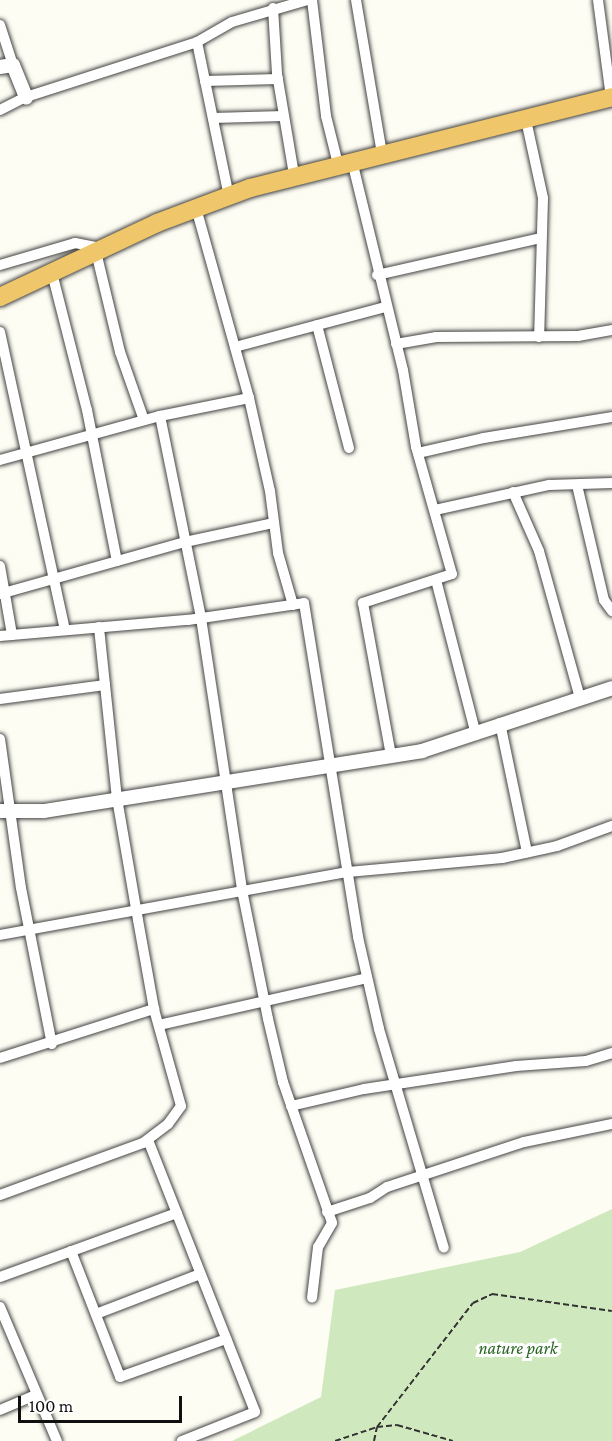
<!DOCTYPE html>
<style>
body{margin:0}
#map{position:relative;width:612px;height:1441px;overflow:hidden;background:#fefdf4;font-family:"Crimson Pro",serif}
div>[style]{position:absolute}
[style*='--x']{left:calc(var(--x)*1px);top:calc(var(--y)*1px);width:calc(var(--w)*1px);rotate:calc(var(--a)*1deg)}
.green>*{inset:0;background:#d0e8be}
.path>*{height:2px;margin-top:-1px;transform-origin:0;background:repeating-linear-gradient(90deg,#323232 0 6px,transparent 0 9px)}
.roads{filter:drop-shadow(0 0 2px #434343) drop-shadow(0 0 2px #434343)}
.minor>*{height:10px;margin:-5px;padding:0 5px;transform-origin:5px;border-radius:5px;background:#fff}
.tertiary>*{height:14px;margin:-7px;padding:0 7px;transform-origin:7px;border-radius:7px;background:#fff}
.trunk>*{height:18px;margin:-9px;padding:0 9px;transform-origin:9px;border-radius:9px;background:#f0c66a}
span{translate:-50% -50%;white-space:nowrap;text-align:center;line-height:1.15;-webkit-text-stroke:6px #fff;paint-order:stroke}
.park-label{font-size:18px;color:#2a6622;font-style:italic}
.scale{position:absolute;left:18px;top:1396px;width:164px;height:27px;box-sizing:border-box;border:3px solid #101010;border-top:0;padding-left:8px;font-size:18px;line-height:21px;white-space:nowrap;color:#101010;-webkit-text-stroke:4px #fff;paint-order:stroke}
</style>
<div id="map">
<div class="green">
<i style="clip-path:polygon(612px 1209px,612px 1441px,232px 1441px,321px 1397px,335px 1290px,520px 1252px)"></i>
</div>
<div class="path">
<i style="--x:335;--y:1441;--w:44;--a:-18.4"></i>
<i style="--x:377;--y:1427;--w:157;--a:-52.3"></i>
<i style="--x:473;--y:1303;--w:21;--a:-25"></i>
<i style="--x:492;--y:1294;--w:121;--a:8.1"></i>
<i style="--x:374;--y:1441;--w:14;--a:-78"></i>
<i style="--x:377;--y:1427;--w:20;--a:-6"></i>
<i style="--x:397;--y:1425;--w:58;--a:15.9"></i>
</div>
<div class="roads">
<div class="minor">
<i style="--x:312;--y:0;--w:117;--a:83.1"></i>
<i style="--x:326;--y:116;--w:49;--a:76"></i>
<i style="--x:356;--y:0;--w:156;--a:80.4"></i>
<i style="--x:598;--y:0;--w:99;--a:82.4"></i>
<i style="--x:273;--y:8;--w:66;--a:86.5"></i>
<i style="--x:277;--y:74;--w:102;--a:80.4"></i>
<i style="--x:0;--y:25;--w:42;--a:72"></i>
<i style="--x:197;--y:42;--w:40;--a:-29.7"></i>
<i style="--x:232;--y:22;--w:78;--a:-16.3"></i>
<i style="--x:205;--y:81;--w:73;--a:-1.6"></i>
<i style="--x:0;--y:110;--w:29;--a:-27"></i>
<i style="--x:26;--y:97;--w:180;--a:-17.8"></i>
<i style="--x:197;--y:42;--w:157;--a:78.3"></i>
<i style="--x:213;--y:118;--w:70;--a:-1.6"></i>
<i style="--x:526;--y:120;--w:80;--a:77.7"></i>
<i style="--x:543;--y:198;--w:139;--a:91.6"></i>
<i style="--x:352;--y:161;--w:215;--a:76.3"></i>
<i style="--x:403;--y:370;--w:78;--a:80.4"></i>
<i style="--x:416;--y:447;--w:132;--a:74.2"></i>
<i style="--x:452;--y:574;--w:94;--a:162"></i>
<i style="--x:363;--y:603;--w:156;--a:79.6"></i>
<i style="--x:196;--y:208;--w:197;--a:74.4"></i>
<i style="--x:249;--y:398;--w:95;--a:77.3"></i>
<i style="--x:270;--y:491;--w:63;--a:82.6"></i>
<i style="--x:278;--y:553;--w:54;--a:73.9"></i>
<i style="--x:96;--y:252;--w:103;--a:76.5"></i>
<i style="--x:120;--y:352;--w:72;--a:70.6"></i>
<i style="--x:0;--y:265;--w:78;--a:-16.3"></i>
<i style="--x:75;--y:243;--w:26;--a:11"></i>
<i style="--x:52;--y:273;--w:141;--a:75.7"></i>
<i style="--x:87;--y:410;--w:154;--a:78.8"></i>
<i style="--x:377;--y:275;--w:168;--a:-12.7"></i>
<i style="--x:317;--y:325;--w:127;--a:75.4"></i>
<i style="--x:0;--y:332;--w:305;--a:77.7"></i>
<i style="--x:396;--y:344;--w:41;--a:-9.9"></i>
<i style="--x:436;--y:337;--w:142;--a:-0.4"></i>
<i style="--x:578;--y:336;--w:35;--a:-10"></i>
<i style="--x:235;--y:347;--w:155;--a:-14.9"></i>
<i style="--x:160;--y:416;--w:206;--a:78.5"></i>
<i style="--x:201;--y:618;--w:280;--a:81.4"></i>
<i style="--x:243;--y:895;--w:126;--a:78.6"></i>
<i style="--x:268;--y:1019;--w:65;--a:76.6"></i>
<i style="--x:283;--y:1082;--w:149;--a:70.8"></i>
<i style="--x:332;--y:1223;--w:28;--a:120"></i>
<i style="--x:318;--y:1247;--w:51;--a:96.7"></i>
<i style="--x:418;--y:453;--w:68;--a:-12.8"></i>
<i style="--x:484;--y:438;--w:130;--a:-9.3"></i>
<i style="--x:0;--y:460;--w:166;--a:-15.4"></i>
<i style="--x:160;--y:416;--w:91;--a:-11.4"></i>
<i style="--x:577;--y:485;--w:118;--a:76.8"></i>
<i style="--x:604;--y:600;--w:14;--a:54"></i>
<i style="--x:513;--y:492;--w:64;--a:66.2"></i>
<i style="--x:539;--y:551;--w:153;--a:74.4"></i>
<i style="--x:435;--y:510;--w:117;--a:-12.4"></i>
<i style="--x:549;--y:485;--w:63;--a:-1.8"></i>
<i style="--x:0;--y:566;--w:70;--a:80.1"></i>
<i style="--x:436;--y:580;--w:156;--a:75.5"></i>
<i style="--x:0;--y:594;--w:192;--a:-15.7"></i>
<i style="--x:185;--y:542;--w:91;--a:-12.1"></i>
<i style="--x:0;--y:636;--w:189;--a:-4.9"></i>
<i style="--x:188;--y:620;--w:117;--a:-8.3"></i>
<i style="--x:304;--y:603;--w:338;--a:80.8"></i>
<i style="--x:358;--y:937;--w:94;--a:77.1"></i>
<i style="--x:379;--y:1029;--w:228;--a:73.5"></i>
<i style="--x:0;--y:699;--w:106;--a:-7.6"></i>
<i style="--x:500;--y:723;--w:132;--a:78.2"></i>
<i style="--x:0;--y:739;--w:150;--a:82"></i>
<i style="--x:21;--y:888;--w:159;--a:78.8"></i>
<i style="--x:0;--y:935;--w:354;--a:-10.3"></i>
<i style="--x:348;--y:872;--w:155;--a:-5.2"></i>
<i style="--x:502;--y:858;--w:56;--a:-12.3"></i>
<i style="--x:557;--y:846;--w:59;--a:-20"></i>
<i style="--x:159;--y:1025;--w:213;--a:-12.7"></i>
<i style="--x:0;--y:1058;--w:162;--a:-17.7"></i>
<i style="--x:291;--y:1106;--w:75;--a:-13.1"></i>
<i style="--x:364;--y:1089;--w:154;--a:-8.6"></i>
<i style="--x:516;--y:1066;--w:70;--a:-4.1"></i>
<i style="--x:586;--y:1061;--w:27;--a:-17"></i>
<i style="--x:148;--y:1140;--w:292;--a:68.5"></i>
<i style="--x:255;--y:1412;--w:79;--a:158.3"></i>
<i style="--x:0;--y:1195;--w:152;--a:-20"></i>
<i style="--x:143;--y:1143;--w:31;--a:-37"></i>
<i style="--x:168;--y:1124;--w:22;--a:-54"></i>
<i style="--x:181;--y:1106;--w:101;--a:-105.6"></i>
<i style="--x:154;--y:1009;--w:90;--a:-100.2"></i>
<i style="--x:138;--y:920;--w:123;--a:-99.8"></i>
<i style="--x:117;--y:799;--w:173;--a:-96"></i>
<i style="--x:327;--y:1212;--w:45;--a:-18"></i>
<i style="--x:370;--y:1198;--w:20;--a:-33"></i>
<i style="--x:387;--y:1187;--w:144;--a:-18.2"></i>
<i style="--x:524;--y:1142;--w:90;--a:-11.6"></i>
<i style="--x:71;--y:1251;--w:135;--a:68.7"></i>
<i style="--x:120;--y:1377;--w:113;--a:-19.7"></i>
<i style="--x:0;--y:1277;--w:188;--a:-19.9"></i>
<i style="--x:0;--y:1307;--w:146;--a:67"></i>
<i style="--x:96;--y:1314;--w:111;--a:-21"></i>
<i style="--x:0;--y:1410;--w:39;--a:-23"></i>
</div>
<div class="tertiary">
<i style="--x:0;--y:67;--w:13;--a:-9"></i>
<i style="--x:13;--y:65;--w:35;--a:68"></i>
<i style="--x:0;--y:811;--w:44;--a:0"></i>
<i style="--x:44;--y:811;--w:383;--a:-9"></i>
<i style="--x:422;--y:751;--w:200;--a:-18.3"></i>
</div>
<div class="trunk">
<i style="--x:0;--y:297;--w:174;--a:-25.2"></i>
<i style="--x:157;--y:223;--w:99;--a:-20.6"></i>
<i style="--x:250;--y:188;--w:373;--a:-14.1"></i>
</div>
</div>
<div class="park-label">
<span style="left:518px;top:1348px">nature park</span>
</div>
<div class="scale">100 m</div>
</div>
